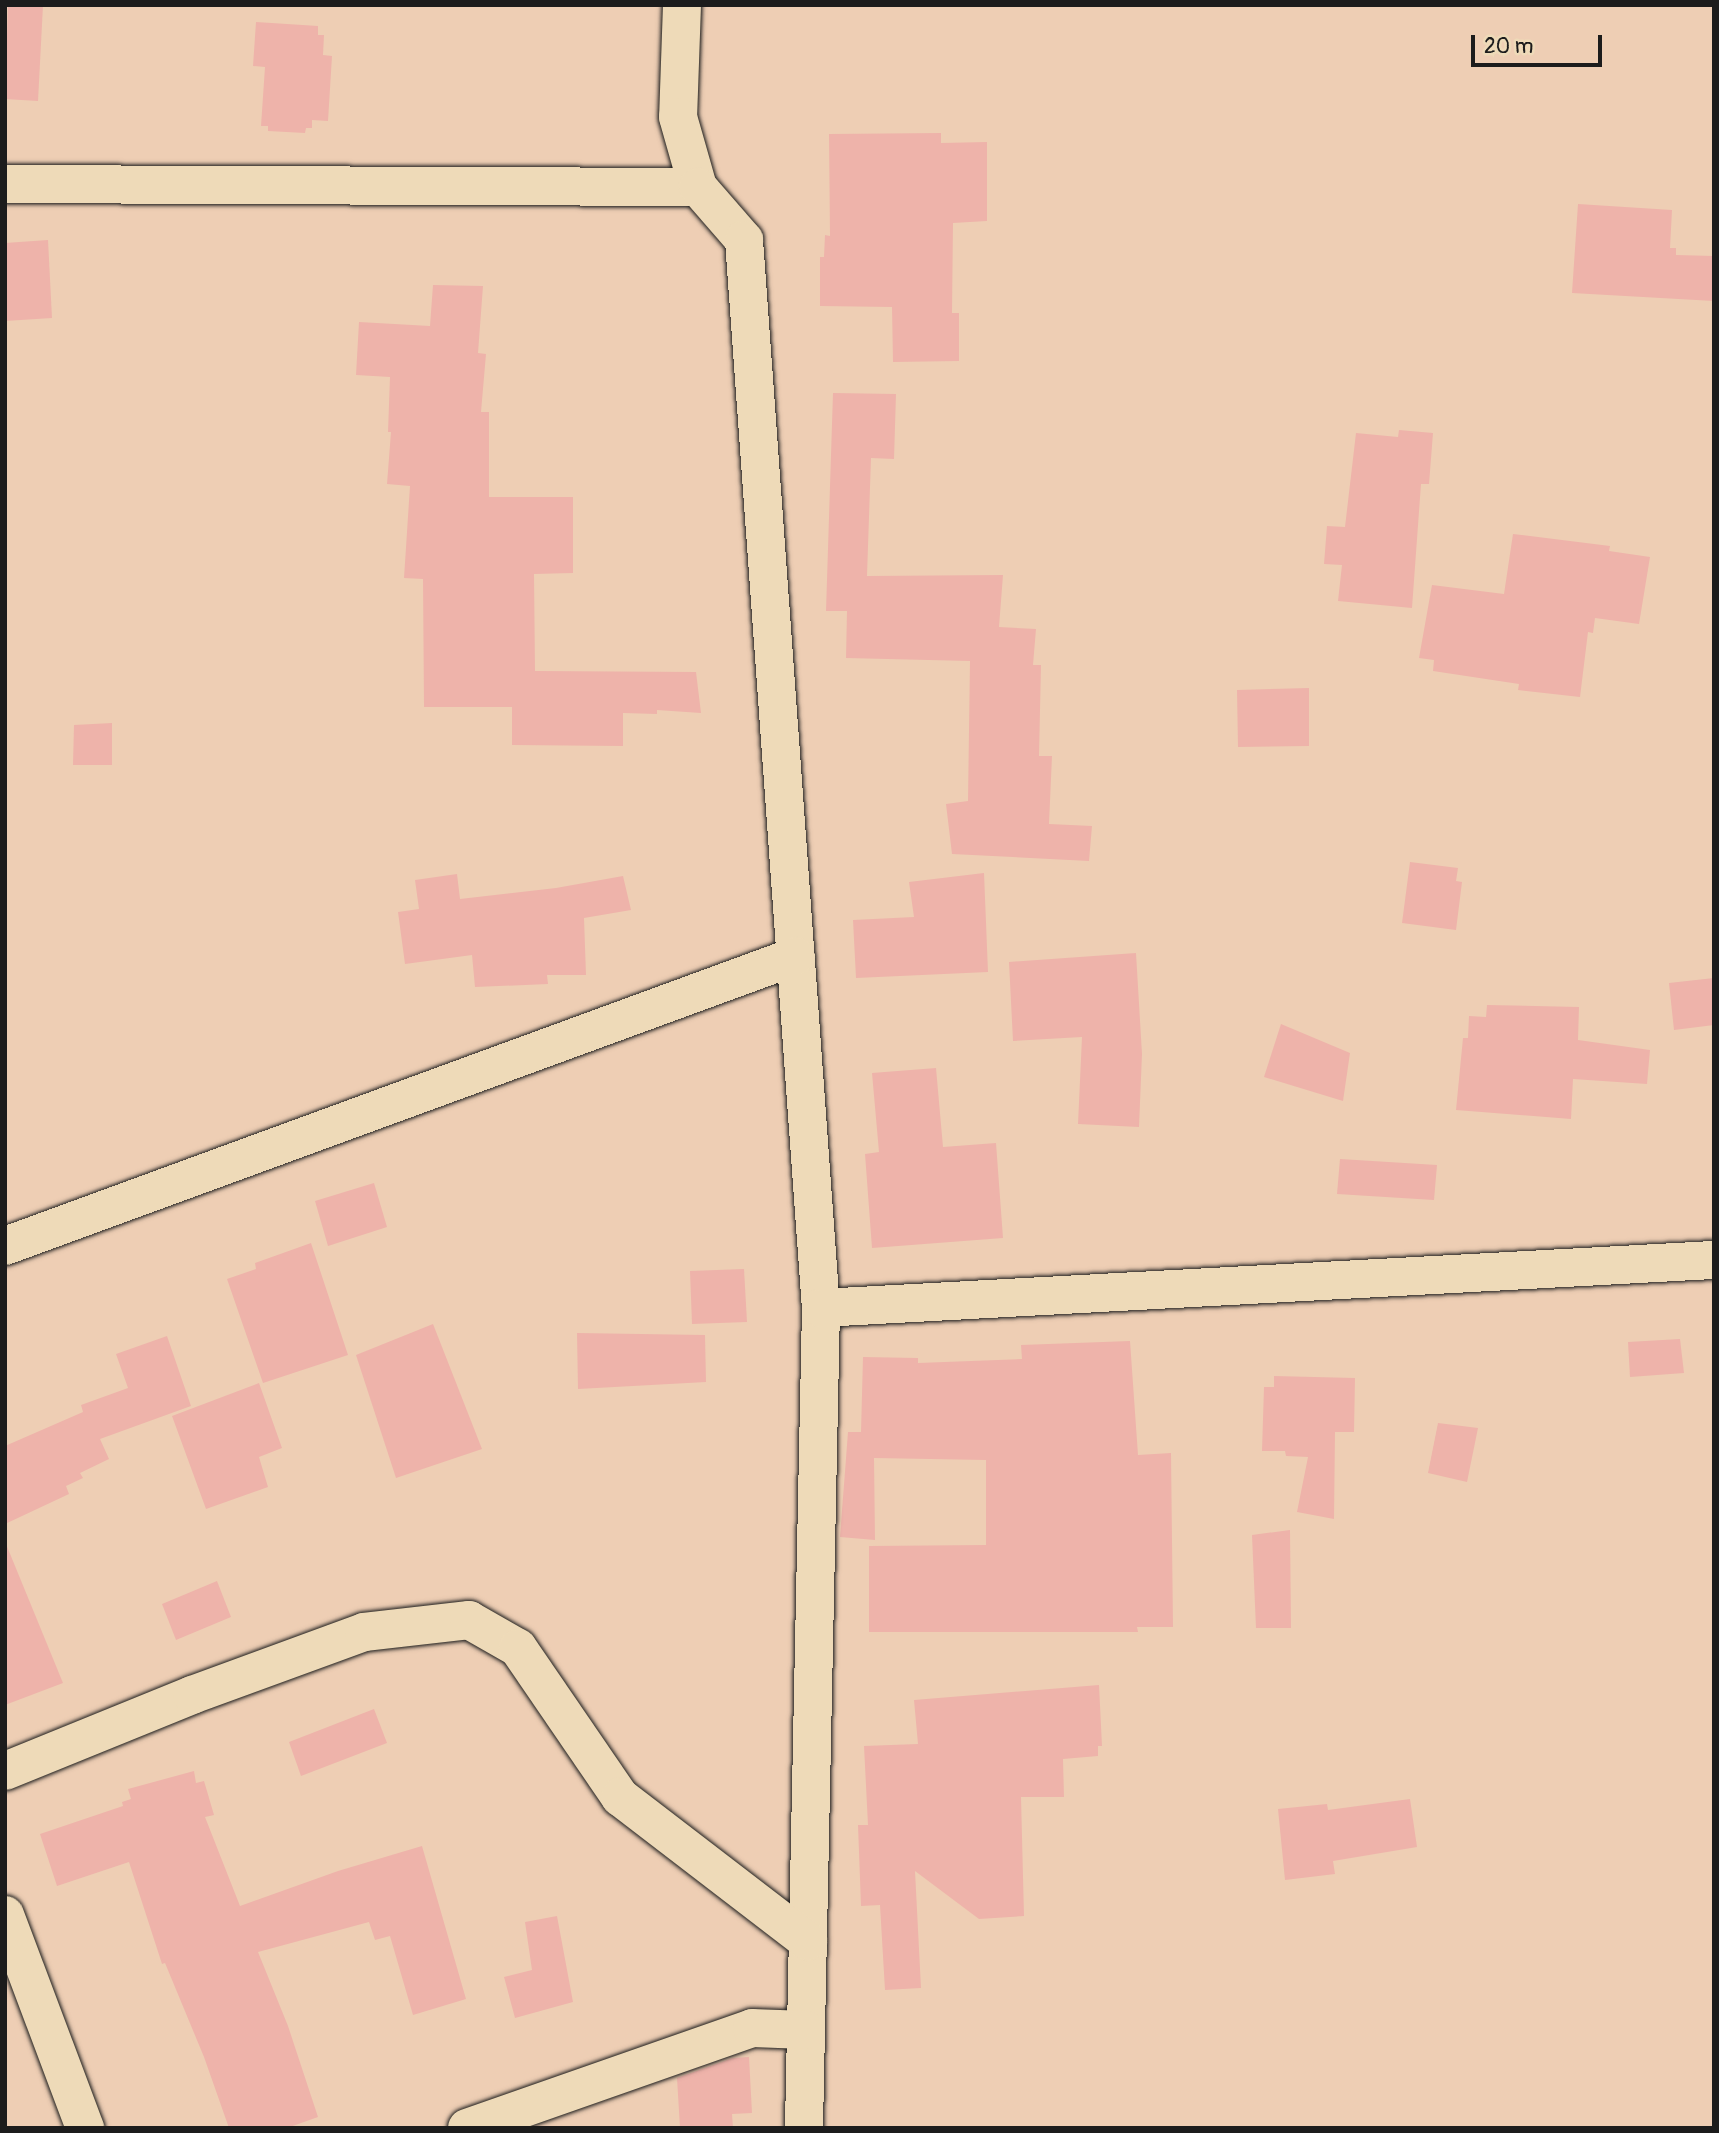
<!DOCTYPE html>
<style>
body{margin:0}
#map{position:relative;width:1719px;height:2133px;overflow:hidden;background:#eeceb4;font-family:Pangolin,sans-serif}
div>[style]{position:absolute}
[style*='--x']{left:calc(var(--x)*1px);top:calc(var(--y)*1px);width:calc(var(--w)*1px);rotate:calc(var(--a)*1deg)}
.building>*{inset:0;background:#eeb3aa}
.roads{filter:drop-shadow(0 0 2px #1c1c1c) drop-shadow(0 0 2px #1c1c1c)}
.minor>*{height:38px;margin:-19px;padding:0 19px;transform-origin:19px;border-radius:19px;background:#eedab8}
span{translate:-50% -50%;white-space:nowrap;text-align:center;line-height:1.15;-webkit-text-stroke:5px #eedab8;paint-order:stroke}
.frame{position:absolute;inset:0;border:7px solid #1c1c1c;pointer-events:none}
.scale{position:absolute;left:1471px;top:35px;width:131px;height:32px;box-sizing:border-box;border:4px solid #1c1c1c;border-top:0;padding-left:9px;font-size:21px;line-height:24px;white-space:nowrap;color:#1c1c1c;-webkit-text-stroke:5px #eedab8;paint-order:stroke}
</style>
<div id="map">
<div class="building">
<i style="clip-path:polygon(8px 5px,43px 5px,38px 101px,5px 99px)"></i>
<i style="clip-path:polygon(256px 22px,318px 26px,318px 35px,324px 35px,323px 55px,332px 56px,328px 121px,312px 120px,312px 128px,306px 128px,305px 133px,268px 131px,268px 126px,261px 126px,265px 67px,253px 66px)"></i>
<i style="clip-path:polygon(941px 133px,941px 143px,987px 142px,987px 221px,953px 223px,952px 313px,959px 313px,959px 361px,893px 362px,892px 307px,820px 306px,820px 257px,824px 257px,825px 235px,830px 236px,829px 134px)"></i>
<i style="clip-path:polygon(1578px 204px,1672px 210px,1670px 248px,1676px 248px,1676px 255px,1714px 256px,1714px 301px,1572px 293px)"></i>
<i style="clip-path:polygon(48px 240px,52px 318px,5px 321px,5px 243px)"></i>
<i style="clip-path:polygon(433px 285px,483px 286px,478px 353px,486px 354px,481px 412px,489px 412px,489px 497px,573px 497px,573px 573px,534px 574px,535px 671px,696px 672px,701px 713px,657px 710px,657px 714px,623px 713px,623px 746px,512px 745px,512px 707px,424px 707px,423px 579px,404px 578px,410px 486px,387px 484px,391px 432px,388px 432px,390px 377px,356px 375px,359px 322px,430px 326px)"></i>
<i style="clip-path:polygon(833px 393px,896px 394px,894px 459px,871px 458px,867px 576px,1003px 575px,999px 627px,1036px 629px,1033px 665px,1041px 665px,1039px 756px,1052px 756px,1049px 824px,1092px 826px,1089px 861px,952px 854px,946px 804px,968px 801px,970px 661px,846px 658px,847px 611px,826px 611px)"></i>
<i style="clip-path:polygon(1399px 430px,1433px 433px,1429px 484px,1421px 484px,1412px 608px,1338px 601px,1342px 565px,1324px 564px,1327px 526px,1345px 527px,1356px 433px,1398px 437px)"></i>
<i style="clip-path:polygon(1513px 534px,1610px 546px,1609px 551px,1650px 557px,1639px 624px,1595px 618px,1593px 633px,1588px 632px,1580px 697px,1518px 690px,1519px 684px,1433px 671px,1434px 660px,1419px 658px,1432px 585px,1504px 594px)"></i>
<i style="clip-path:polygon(1309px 688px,1309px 746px,1238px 747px,1237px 690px)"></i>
<i style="clip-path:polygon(112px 723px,112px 765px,73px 765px,74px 725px)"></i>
<i style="clip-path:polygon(1410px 862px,1458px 868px,1456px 881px,1462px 882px,1456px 930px,1402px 923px)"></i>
<i style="clip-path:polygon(984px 873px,988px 972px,856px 978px,853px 920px,914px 917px,909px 882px)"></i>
<i style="clip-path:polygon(457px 874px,460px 899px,556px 888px,623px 876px,631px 910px,584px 918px,586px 975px,547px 975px,548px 984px,475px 987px,472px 955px,405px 964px,398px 912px,419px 909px,415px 880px)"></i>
<i style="clip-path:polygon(1136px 953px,1142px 1054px,1139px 1127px,1078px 1124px,1082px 1037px,1013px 1041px,1009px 962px)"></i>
<i style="clip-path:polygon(1714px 978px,1714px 1025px,1674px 1030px,1669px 983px)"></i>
<i style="clip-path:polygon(1487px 1005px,1579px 1007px,1578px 1040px,1650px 1050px,1647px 1084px,1573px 1079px,1571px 1119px,1456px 1110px,1463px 1038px,1468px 1038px,1469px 1016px,1486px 1017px)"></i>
<i style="clip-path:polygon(1281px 1024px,1350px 1053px,1343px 1101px,1264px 1077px)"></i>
<i style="clip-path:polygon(936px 1068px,943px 1147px,996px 1143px,1003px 1238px,872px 1248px,865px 1154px,879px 1152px,872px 1073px)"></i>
<i style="clip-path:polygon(1340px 1159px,1437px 1165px,1434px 1200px,1337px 1194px)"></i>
<i style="clip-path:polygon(374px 1183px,387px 1227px,328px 1246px,315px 1201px)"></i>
<i style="clip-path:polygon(311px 1243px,348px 1355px,263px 1383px,227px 1279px,256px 1269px,255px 1263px)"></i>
<i style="clip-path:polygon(744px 1269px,747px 1322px,692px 1324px,690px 1271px)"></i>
<i style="clip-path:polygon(433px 1324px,482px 1449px,396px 1478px,356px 1355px)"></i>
<i style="clip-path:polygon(577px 1333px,705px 1335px,706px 1382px,578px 1389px)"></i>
<i style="clip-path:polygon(167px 1336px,191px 1406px,100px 1439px,109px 1459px,80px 1473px,83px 1478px,66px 1486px,69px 1494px,5px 1524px,5px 1446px,83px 1412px,81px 1405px,128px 1388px,116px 1354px)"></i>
<i style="clip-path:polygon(1680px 1339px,1684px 1373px,1630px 1377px,1628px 1342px)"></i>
<i style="clip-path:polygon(1130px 1341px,1138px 1455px,1171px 1453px,1173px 1627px,1137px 1627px,1138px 1632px,869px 1632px,869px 1546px,986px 1545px,986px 1460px,874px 1458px,875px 1540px,840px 1537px,848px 1432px,861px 1432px,863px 1357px,918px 1358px,918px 1363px,1022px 1359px,1021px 1345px)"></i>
<i style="clip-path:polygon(1274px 1376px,1355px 1378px,1354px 1432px,1335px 1432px,1334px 1519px,1297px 1512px,1308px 1457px,1286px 1456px,1285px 1451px,1262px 1451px,1264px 1387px,1274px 1387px)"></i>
<i style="clip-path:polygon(259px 1383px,282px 1448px,259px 1457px,268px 1487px,206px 1509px,172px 1416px)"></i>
<i style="clip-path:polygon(1438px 1423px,1478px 1428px,1467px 1482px,1428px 1473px)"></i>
<i style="clip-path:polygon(1290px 1530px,1291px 1628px,1256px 1628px,1252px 1535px)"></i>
<i style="clip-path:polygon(6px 1544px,63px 1683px,5px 1705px,5px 1545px)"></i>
<i style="clip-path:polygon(217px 1581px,231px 1617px,176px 1640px,162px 1604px)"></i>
<i style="clip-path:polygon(1099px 1685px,1102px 1746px,1098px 1746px,1098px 1756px,1063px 1759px,1064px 1797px,1021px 1797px,1024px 1916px,979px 1919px,915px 1871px,921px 1988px,885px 1990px,880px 1905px,861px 1906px,858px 1825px,868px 1825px,864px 1746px,918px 1744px,914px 1700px)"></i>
<i style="clip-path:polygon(374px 1709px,387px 1743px,301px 1776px,289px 1742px)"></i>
<i style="clip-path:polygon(194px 1771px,196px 1783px,204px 1781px,214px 1815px,205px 1817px,240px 1906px,338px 1871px,422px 1846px,466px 1999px,413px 2015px,390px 1936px,375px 1940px,369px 1922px,258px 1952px,288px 2026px,318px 2117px,287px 2128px,229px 2128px,204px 2057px,165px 1963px,162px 1964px,129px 1862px,57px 1886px,40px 1834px,123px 1806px,122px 1802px,131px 1799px,128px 1789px)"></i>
<i style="clip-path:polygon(1410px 1799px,1417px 1847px,1333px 1861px,1335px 1874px,1285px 1880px,1278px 1809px,1327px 1804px,1328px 1810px)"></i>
<i style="clip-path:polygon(557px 1916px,573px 2002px,515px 2018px,504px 1977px,532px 1970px,525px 1922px)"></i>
<i style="clip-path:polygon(749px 2057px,752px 2113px,732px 2114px,733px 2128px,680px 2128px,677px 2078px,733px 2058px)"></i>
</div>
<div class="roads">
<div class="minor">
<i style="--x:682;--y:5;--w:112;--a:92"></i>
<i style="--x:678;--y:117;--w:73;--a:74.1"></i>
<i style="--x:5;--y:184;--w:693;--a:0.25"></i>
<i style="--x:698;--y:187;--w:70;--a:49"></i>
<i style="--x:744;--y:240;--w:1071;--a:85.88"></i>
<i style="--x:821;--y:1308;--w:820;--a:91.19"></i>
<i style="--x:5;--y:1246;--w:842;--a:-20.13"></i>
<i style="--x:821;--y:1308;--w:894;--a:-3.08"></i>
<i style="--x:5;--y:1771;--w:202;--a:-22.1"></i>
<i style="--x:192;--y:1695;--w:183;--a:-20.1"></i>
<i style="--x:364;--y:1632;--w:106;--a:-6.5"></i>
<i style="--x:469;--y:1620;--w:56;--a:29.7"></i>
<i style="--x:518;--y:1648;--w:181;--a:55.6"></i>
<i style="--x:620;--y:1797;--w:237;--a:37.5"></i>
<i style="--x:5;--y:1915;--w:228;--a:69.4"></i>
<i style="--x:467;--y:2128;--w:302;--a:-19.3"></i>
<i style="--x:752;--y:2028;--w:54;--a:2.1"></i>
</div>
</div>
<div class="frame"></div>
<div class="scale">20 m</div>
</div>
